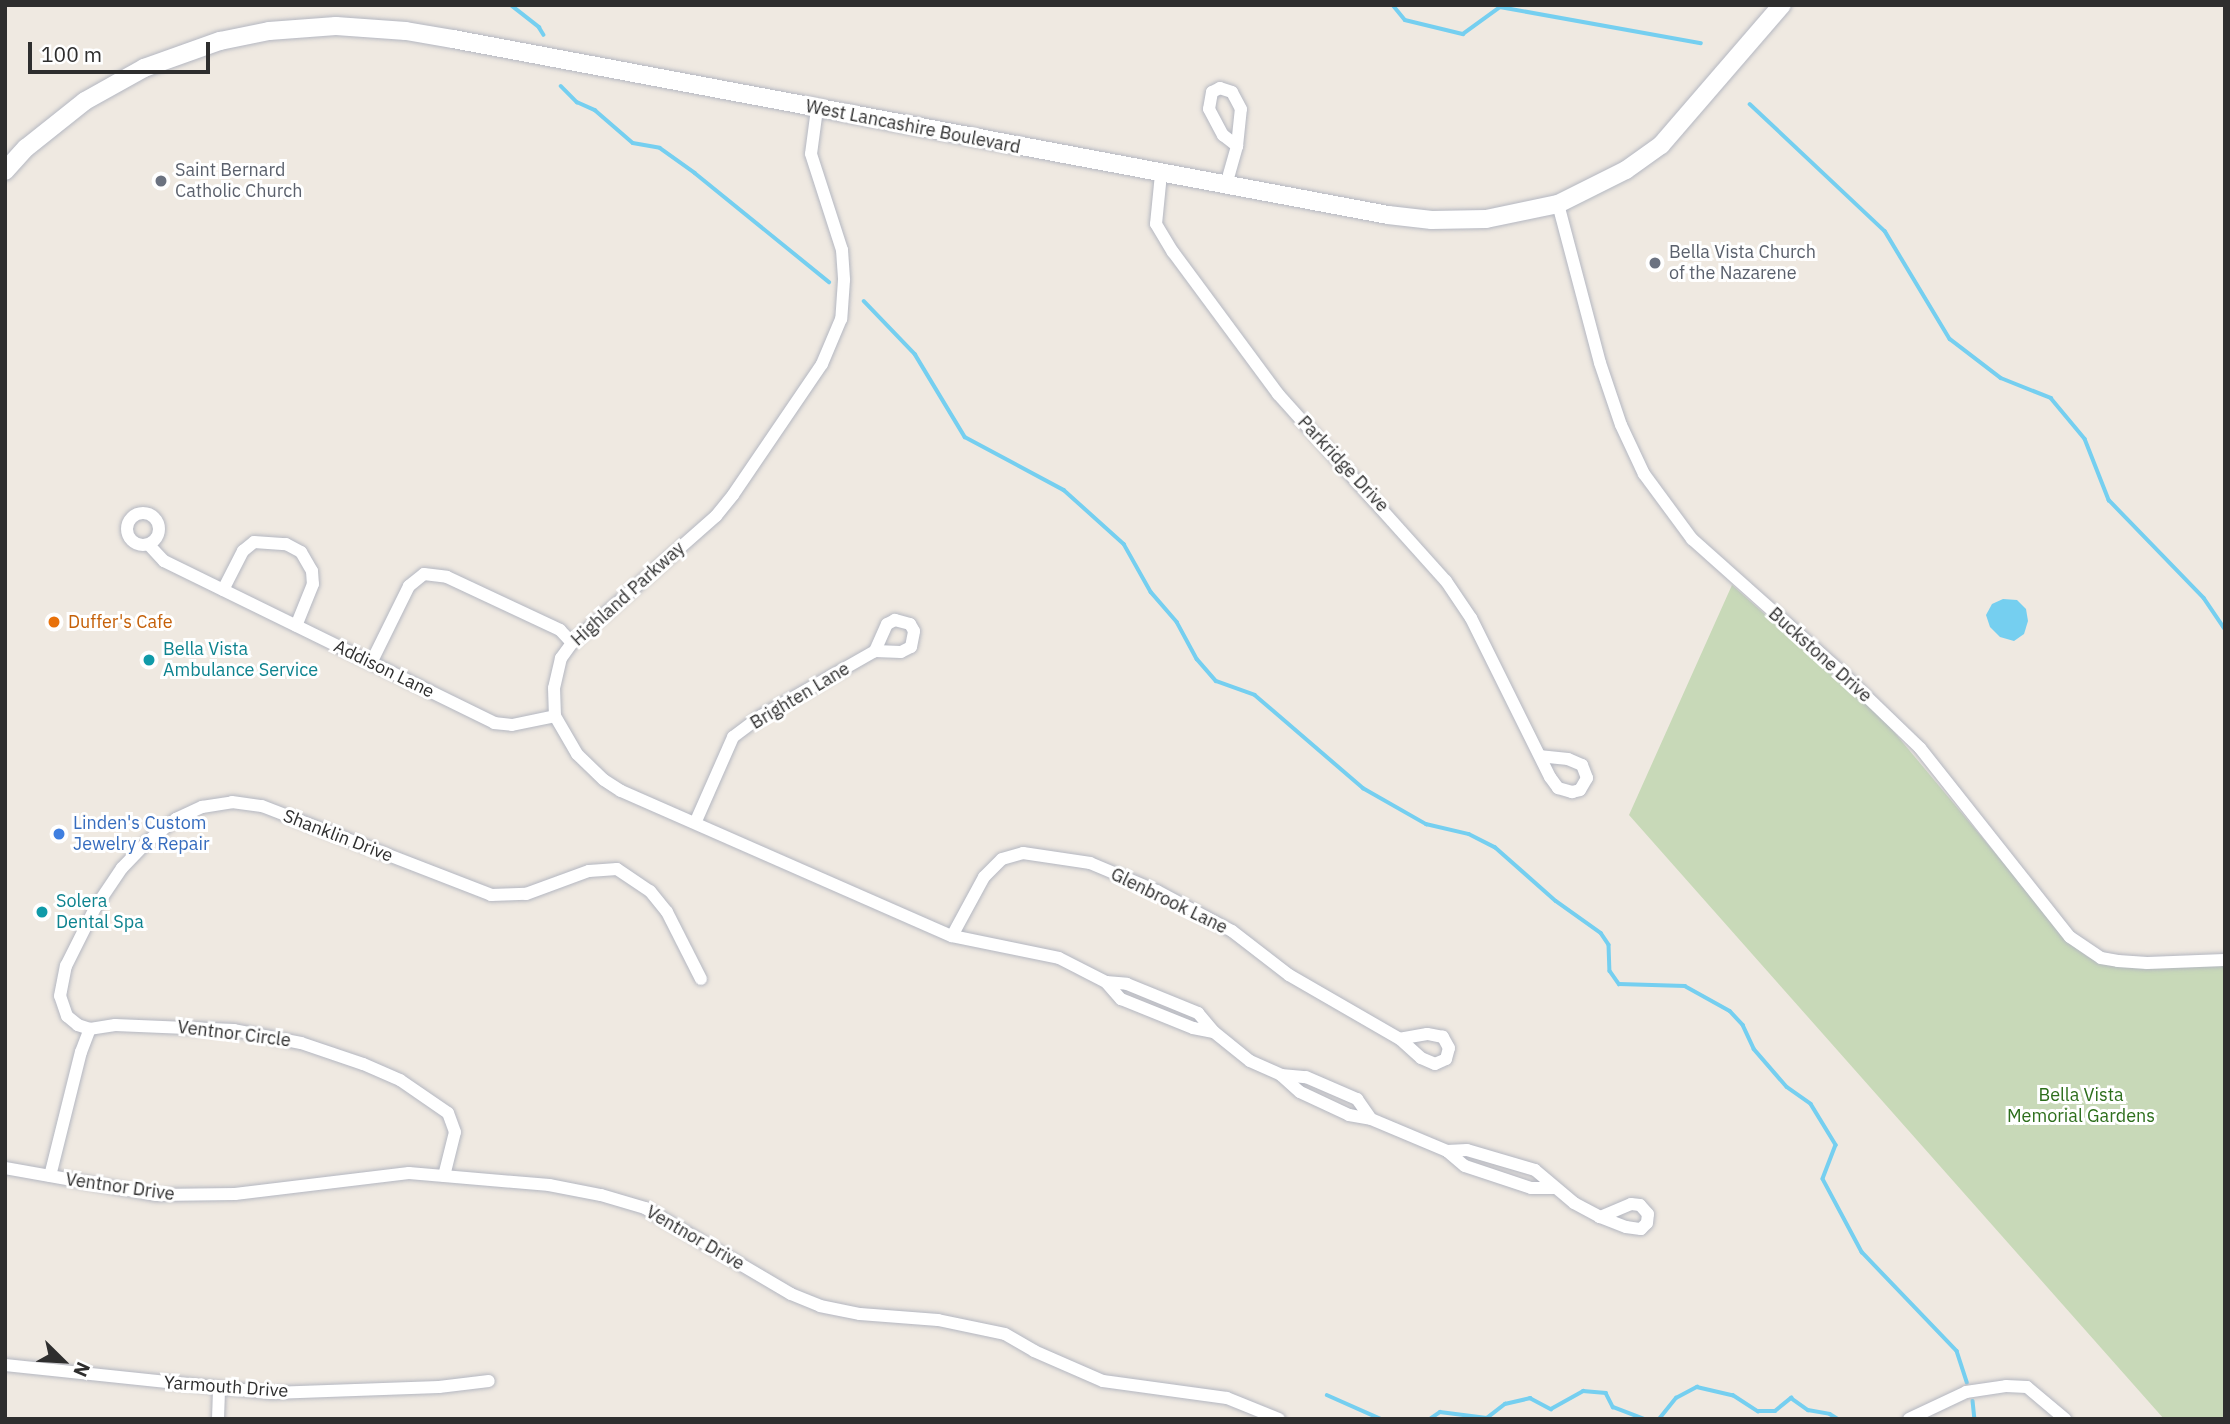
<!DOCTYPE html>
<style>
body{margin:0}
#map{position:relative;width:2230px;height:1424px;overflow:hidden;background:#efe9e1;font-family:"IBM Plex Sans",sans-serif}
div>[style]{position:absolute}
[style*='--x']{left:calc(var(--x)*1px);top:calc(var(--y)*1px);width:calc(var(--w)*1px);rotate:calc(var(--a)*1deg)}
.cemetery>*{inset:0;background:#c8d9b8}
.water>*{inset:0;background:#75cff0}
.stream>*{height:3.5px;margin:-1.75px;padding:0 1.75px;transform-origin:1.75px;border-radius:1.75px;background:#75cff0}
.roads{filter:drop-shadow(0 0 2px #b4b7c1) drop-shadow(0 0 2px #b4b7c1)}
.street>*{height:12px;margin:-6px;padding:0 6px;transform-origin:6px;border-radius:6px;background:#fff}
.street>.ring{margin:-6px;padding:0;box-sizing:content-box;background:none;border:12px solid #fff;border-radius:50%}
.secondary>*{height:18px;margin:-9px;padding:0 9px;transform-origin:9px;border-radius:9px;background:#fff}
.dots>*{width:19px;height:19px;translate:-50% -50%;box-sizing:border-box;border:4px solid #fff;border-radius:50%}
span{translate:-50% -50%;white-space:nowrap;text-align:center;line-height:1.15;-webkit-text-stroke:6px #fff;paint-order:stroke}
.street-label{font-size:18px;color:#2e2e2e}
.worship-label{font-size:18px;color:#5b616d}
.left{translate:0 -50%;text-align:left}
.food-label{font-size:18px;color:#c56008}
.culture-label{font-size:18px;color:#0d838f}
.shop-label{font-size:18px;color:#366cbe}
.park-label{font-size:18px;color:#2c6e1b}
.frame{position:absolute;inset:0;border:7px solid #2e2e2e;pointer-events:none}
.north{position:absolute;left:28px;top:1326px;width:70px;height:70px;-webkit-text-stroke:5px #fff;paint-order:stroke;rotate:114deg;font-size:19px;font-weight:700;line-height:28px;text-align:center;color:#2e2e2e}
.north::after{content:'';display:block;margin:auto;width:24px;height:32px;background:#2e2e2e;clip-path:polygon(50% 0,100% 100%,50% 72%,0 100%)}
.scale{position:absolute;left:28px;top:42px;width:182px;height:32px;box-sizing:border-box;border:4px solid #2e2e2e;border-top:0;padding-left:9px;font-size:21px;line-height:24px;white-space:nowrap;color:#2e2e2e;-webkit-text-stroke:5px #fff;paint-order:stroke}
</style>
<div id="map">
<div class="cemetery">
<i style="clip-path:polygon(1732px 585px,1884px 720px,2072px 945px,2088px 957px,2113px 966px,2225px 964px,2225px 1419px,2164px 1419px,1629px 815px)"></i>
</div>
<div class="water">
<i style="clip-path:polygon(2003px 599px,2017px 600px,2026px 609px,2028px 621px,2024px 634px,2014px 641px,2000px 637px,1990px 627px,1986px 615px,1992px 604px)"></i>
</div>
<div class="stream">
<i style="--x:511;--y:5;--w:36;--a:38"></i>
<i style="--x:539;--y:27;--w:9;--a:58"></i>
<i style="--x:1393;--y:5;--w:19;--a:51"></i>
<i style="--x:1405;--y:20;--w:60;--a:13.6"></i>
<i style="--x:1463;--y:34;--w:46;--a:-36.1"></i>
<i style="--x:1500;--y:7;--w:204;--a:10.2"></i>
<i style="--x:561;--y:86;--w:23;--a:45"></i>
<i style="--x:577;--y:102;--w:20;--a:24"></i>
<i style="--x:595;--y:110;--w:50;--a:41"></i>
<i style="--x:633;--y:143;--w:27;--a:10"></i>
<i style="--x:660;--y:148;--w:43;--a:35.5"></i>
<i style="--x:695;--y:173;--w:173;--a:39.1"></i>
<i style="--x:1750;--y:104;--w:185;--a:43.3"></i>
<i style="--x:1885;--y:231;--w:126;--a:59"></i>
<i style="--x:1950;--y:339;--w:64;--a:37.4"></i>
<i style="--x:2001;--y:378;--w:54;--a:21.8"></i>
<i style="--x:2051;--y:398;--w:53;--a:50.3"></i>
<i style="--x:2085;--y:439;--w:66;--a:68.5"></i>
<i style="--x:2109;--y:500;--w:136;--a:45.9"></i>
<i style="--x:2204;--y:598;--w:37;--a:56"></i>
<i style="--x:864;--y:301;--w:74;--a:46.1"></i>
<i style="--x:915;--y:354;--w:97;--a:58.9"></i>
<i style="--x:965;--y:437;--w:112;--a:28.2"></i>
<i style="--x:1064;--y:490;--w:81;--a:42"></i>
<i style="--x:1124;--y:544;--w:55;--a:60.6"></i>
<i style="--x:1151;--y:592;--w:40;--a:49"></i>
<i style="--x:1177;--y:622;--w:42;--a:61.6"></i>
<i style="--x:1197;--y:659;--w:29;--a:49"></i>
<i style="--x:1216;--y:681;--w:41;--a:19.7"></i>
<i style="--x:1255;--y:695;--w:143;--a:40.7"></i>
<i style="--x:1363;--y:788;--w:73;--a:29.7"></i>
<i style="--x:1426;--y:824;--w:44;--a:13.1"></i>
<i style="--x:1469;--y:834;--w:29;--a:27"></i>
<i style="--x:1495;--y:847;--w:81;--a:41.5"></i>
<i style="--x:1556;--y:901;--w:55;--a:35.4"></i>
<i style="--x:1601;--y:933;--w:14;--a:56"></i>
<i style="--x:1609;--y:945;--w:26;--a:88"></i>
<i style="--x:1610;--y:971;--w:16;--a:55"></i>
<i style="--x:1619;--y:984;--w:66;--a:1.7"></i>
<i style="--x:1685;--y:986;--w:51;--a:29.1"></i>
<i style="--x:1730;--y:1011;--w:19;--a:47"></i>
<i style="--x:1743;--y:1025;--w:26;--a:65"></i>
<i style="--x:1754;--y:1049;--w:50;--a:49"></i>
<i style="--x:1787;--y:1087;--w:29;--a:35"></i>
<i style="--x:1811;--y:1104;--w:48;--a:58.6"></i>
<i style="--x:1836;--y:1145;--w:36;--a:111"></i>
<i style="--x:1823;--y:1179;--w:83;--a:61.9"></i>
<i style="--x:1862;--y:1252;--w:137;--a:46.2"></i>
<i style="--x:1957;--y:1351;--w:33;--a:72"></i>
<i style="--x:1327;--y:1395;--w:59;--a:24"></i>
<i style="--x:1973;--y:1401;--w:18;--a:84"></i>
<i style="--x:1430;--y:1419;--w:12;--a:-35"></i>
<i style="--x:1440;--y:1412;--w:47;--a:7.3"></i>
<i style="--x:1487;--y:1418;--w:23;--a:-38"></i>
<i style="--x:1505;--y:1404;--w:26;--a:-13"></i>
<i style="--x:1530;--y:1398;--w:24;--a:28"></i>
<i style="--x:1551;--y:1409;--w:37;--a:-29"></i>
<i style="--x:1583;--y:1391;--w:23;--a:5"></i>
<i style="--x:1606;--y:1393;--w:16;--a:63"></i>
<i style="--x:1613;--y:1407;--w:33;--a:21"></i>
<i style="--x:1659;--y:1419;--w:27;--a:-51"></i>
<i style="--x:1676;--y:1398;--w:24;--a:-28"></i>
<i style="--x:1697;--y:1387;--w:37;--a:13"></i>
<i style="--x:1733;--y:1395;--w:30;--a:33"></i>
<i style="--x:1758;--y:1411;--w:17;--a:0"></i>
<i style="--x:1775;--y:1411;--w:21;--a:-39"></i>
<i style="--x:1791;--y:1398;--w:21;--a:35"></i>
<i style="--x:1808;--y:1410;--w:22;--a:10"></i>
<i style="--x:1830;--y:1414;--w:9;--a:32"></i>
</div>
<div class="roads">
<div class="street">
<i style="--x:817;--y:109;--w:45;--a:97.6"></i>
<i style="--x:811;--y:154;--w:101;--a:72.1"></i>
<i style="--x:842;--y:250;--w:30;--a:86"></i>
<i style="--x:844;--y:280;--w:39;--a:94"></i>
<i style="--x:841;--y:319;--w:49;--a:112.9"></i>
<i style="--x:822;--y:364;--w:158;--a:124.2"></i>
<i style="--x:733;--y:495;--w:27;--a:129"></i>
<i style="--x:716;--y:516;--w:192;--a:138.6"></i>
<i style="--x:572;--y:643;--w:19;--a:126"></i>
<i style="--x:561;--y:658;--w:31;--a:103"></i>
<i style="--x:554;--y:688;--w:28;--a:88"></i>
<i style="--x:555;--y:716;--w:44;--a:59.9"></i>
<i style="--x:577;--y:754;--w:37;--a:44"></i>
<i style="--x:604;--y:780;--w:20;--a:33"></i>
<i style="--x:621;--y:791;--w:361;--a:23.7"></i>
<i style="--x:952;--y:936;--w:109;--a:11.6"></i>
<i style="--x:1059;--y:958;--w:53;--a:27.1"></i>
<i style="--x:1106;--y:982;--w:23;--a:49"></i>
<i style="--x:1121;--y:999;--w:78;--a:21.9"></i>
<i style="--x:1193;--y:1028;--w:21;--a:11"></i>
<i style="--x:1161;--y:174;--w:50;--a:95.7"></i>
<i style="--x:1156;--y:224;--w:33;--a:59"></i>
<i style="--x:1173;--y:252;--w:177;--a:53.5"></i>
<i style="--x:1278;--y:394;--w:251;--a:48.1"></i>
<i style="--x:1446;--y:581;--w:45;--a:56"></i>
<i style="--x:1471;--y:618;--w:178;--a:63.6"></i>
<i style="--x:1550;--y:777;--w:14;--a:54"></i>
<i style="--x:1558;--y:788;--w:15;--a:16"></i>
<i style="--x:1572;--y:792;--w:8;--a:-14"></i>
<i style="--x:1580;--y:790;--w:14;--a:-60"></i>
<i style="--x:1587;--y:778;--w:14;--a:-111"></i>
<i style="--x:1582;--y:765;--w:15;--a:-157"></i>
<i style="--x:1568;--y:759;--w:27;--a:-174"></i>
<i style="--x:1226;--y:185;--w:41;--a:-74.2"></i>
<i style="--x:1237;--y:146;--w:37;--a:-84"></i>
<i style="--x:1241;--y:109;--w:19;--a:-118"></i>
<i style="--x:1232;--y:92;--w:13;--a:-162"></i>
<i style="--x:1220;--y:88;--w:9;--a:153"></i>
<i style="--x:1212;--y:92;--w:17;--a:100"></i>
<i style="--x:1209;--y:109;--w:30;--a:62"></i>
<i style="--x:1223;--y:135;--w:18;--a:38"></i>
<i style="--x:1558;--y:204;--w:164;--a:75.2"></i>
<i style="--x:1600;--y:363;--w:65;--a:71.3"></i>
<i style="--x:1621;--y:425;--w:54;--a:64.9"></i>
<i style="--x:1644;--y:474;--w:81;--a:53.6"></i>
<i style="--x:1692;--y:539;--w:195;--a:41.7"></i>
<i style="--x:1838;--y:669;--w:114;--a:43.9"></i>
<i style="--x:1920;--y:748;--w:241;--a:51.6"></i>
<i style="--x:2070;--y:937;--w:37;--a:34"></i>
<i style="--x:2101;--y:958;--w:17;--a:10"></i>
<i style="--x:2118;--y:961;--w:29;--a:4"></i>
<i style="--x:2147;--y:963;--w:78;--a:-2.2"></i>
<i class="ring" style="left:127px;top:513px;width:20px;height:20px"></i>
<i style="--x:149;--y:545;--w:22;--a:47"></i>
<i style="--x:164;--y:561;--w:368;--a:26.1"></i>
<i style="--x:494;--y:723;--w:18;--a:6"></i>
<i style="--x:512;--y:725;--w:44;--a:-11.8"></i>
<i style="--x:223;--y:590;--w:44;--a:-62.9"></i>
<i style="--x:243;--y:551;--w:14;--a:-39"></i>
<i style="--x:254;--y:542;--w:32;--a:4"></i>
<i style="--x:286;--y:544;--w:17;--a:28"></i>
<i style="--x:301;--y:552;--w:22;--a:60"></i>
<i style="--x:312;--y:571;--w:13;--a:86"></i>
<i style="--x:313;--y:584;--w:45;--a:112"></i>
<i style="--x:371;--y:663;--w:86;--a:-63.7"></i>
<i style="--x:409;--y:586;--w:19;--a:-39"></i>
<i style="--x:424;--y:574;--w:23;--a:7"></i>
<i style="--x:447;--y:577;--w:125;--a:25.1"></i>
<i style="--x:560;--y:630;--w:18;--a:47"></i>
<i style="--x:696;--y:821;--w:92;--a:-66.2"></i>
<i style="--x:733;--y:737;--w:35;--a:-37"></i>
<i style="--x:761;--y:716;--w:131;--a:-29.7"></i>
<i style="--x:875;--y:651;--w:26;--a:2"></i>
<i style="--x:901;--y:652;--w:11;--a:-27"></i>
<i style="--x:911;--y:647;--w:16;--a:-79"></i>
<i style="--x:914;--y:631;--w:8;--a:-120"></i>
<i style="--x:910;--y:624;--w:16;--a:-165"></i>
<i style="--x:895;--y:620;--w:9;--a:153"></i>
<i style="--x:887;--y:624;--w:30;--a:114"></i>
<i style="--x:952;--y:936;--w:67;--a:-61.5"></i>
<i style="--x:984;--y:877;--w:25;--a:-45"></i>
<i style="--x:1002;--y:859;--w:22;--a:-16"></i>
<i style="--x:1023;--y:853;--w:68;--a:8.5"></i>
<i style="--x:1090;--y:863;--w:73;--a:22.7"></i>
<i style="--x:1157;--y:891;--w:85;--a:28.1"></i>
<i style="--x:1232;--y:931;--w:72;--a:37.7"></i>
<i style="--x:1289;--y:975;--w:128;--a:30"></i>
<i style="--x:1400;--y:1039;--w:28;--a:42"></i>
<i style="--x:1421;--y:1058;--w:15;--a:23"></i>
<i style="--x:1435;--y:1064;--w:12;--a:-24"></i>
<i style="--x:1446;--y:1059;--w:11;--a:-75"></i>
<i style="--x:1449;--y:1048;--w:13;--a:-119"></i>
<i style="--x:1443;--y:1037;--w:16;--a:-169"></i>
<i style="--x:1427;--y:1034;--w:27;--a:170"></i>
<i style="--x:1106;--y:982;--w:21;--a:5"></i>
<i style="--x:1127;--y:984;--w:77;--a:22.2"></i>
<i style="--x:1198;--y:1013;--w:25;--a:50"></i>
<i style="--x:1214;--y:1032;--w:46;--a:38.9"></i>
<i style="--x:1250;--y:1061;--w:34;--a:24"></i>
<i style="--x:1281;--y:1075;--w:25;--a:42"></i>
<i style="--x:1300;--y:1092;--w:54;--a:25.1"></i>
<i style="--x:1349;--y:1115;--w:22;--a:10"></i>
<i style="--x:1371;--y:1119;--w:82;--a:22.8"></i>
<i style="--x:1447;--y:1151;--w:23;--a:40"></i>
<i style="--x:1465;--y:1166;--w:70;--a:18.4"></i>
<i style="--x:1531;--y:1188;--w:23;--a:0"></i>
<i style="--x:1281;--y:1075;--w:25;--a:5"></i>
<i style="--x:1306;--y:1077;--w:56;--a:23.3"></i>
<i style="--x:1357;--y:1099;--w:24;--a:55"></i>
<i style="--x:1447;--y:1151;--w:20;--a:-3"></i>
<i style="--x:1467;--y:1150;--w:71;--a:16.4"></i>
<i style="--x:1535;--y:1170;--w:51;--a:40.2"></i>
<i style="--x:1574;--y:1203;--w:30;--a:28"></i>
<i style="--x:1600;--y:1217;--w:28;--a:21"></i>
<i style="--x:1626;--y:1227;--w:15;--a:8"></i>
<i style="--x:1641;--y:1229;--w:8;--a:-45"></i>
<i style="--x:1647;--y:1223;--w:9;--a:-84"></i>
<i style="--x:1648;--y:1214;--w:12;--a:-132"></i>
<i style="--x:1640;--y:1205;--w:9;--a:-174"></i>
<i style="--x:1631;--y:1204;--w:34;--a:157"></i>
<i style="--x:5;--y:1168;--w:154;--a:10.1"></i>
<i style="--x:157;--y:1195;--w:78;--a:-0.7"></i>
<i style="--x:235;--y:1194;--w:175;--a:-6.9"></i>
<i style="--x:409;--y:1173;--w:141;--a:4.9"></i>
<i style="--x:549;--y:1185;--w:53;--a:10.9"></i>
<i style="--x:601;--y:1195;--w:46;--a:16.5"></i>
<i style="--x:645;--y:1208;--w:169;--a:30.5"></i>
<i style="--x:791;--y:1294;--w:31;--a:22"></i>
<i style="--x:820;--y:1306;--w:41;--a:11.3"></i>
<i style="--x:860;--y:1314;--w:78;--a:4.4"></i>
<i style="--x:938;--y:1320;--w:68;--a:11.8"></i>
<i style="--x:1005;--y:1334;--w:34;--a:30"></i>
<i style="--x:1034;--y:1351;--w:75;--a:23.5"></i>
<i style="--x:1103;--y:1381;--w:125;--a:7.8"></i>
<i style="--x:1227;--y:1398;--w:56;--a:22"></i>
<i style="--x:50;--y:1176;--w:128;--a:-76"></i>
<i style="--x:81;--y:1052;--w:25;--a:-69"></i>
<i style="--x:444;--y:1176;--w:45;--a:-76"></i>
<i style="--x:455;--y:1132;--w:20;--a:-110"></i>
<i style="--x:448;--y:1113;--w:58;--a:-145.5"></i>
<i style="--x:400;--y:1080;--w:40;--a:-156.6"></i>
<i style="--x:363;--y:1064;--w:65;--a:-161.3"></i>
<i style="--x:301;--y:1043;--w:68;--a:-169"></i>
<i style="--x:234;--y:1030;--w:119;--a:-177.6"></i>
<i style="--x:115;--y:1025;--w:25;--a:171"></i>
<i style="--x:90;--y:1029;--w:13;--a:-162"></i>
<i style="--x:78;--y:1025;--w:14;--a:-141"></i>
<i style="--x:67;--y:1016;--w:21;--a:-109"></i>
<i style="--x:60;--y:996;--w:31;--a:-79"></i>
<i style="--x:66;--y:966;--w:65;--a:-63.4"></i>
<i style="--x:95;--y:908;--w:48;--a:-56"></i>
<i style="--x:122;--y:868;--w:37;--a:-46"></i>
<i style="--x:148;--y:841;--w:36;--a:-38"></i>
<i style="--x:176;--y:819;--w:29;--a:-25"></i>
<i style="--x:202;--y:807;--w:30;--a:-9"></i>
<i style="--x:232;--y:802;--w:30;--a:8"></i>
<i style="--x:262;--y:806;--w:246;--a:21.2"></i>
<i style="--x:491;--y:895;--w:35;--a:-2"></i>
<i style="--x:526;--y:894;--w:67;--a:-20.1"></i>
<i style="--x:589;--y:871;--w:28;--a:-4"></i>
<i style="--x:617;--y:869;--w:40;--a:34"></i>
<i style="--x:650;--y:891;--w:27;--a:51"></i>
<i style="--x:667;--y:912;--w:75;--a:63.1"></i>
<i style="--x:5;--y:1365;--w:268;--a:6"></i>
<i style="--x:272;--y:1393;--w:167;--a:-2.1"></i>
<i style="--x:439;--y:1387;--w:50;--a:-6.8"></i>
<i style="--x:218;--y:1419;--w:30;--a:-88"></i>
<i style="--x:1909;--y:1419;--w:63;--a:-25.3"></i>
<i style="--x:1966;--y:1392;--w:40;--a:-8.5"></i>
<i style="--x:2006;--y:1386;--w:21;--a:3"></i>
<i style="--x:2027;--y:1387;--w:50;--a:40.1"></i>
</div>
<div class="secondary">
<i style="--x:5;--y:171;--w:31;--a:-48"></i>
<i style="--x:26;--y:148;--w:75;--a:-38.5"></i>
<i style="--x:85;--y:101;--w:68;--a:-29.2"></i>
<i style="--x:144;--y:68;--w:81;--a:-19.6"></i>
<i style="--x:220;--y:41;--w:50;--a:-11.5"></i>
<i style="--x:269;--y:31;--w:67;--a:-4.3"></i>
<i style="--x:336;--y:26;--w:70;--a:4.1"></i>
<i style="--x:406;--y:31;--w:48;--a:9.7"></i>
<i style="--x:453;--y:39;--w:951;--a:10.66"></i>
<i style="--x:1388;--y:215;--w:44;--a:6.5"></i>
<i style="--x:1432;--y:220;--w:54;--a:-1.1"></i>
<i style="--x:1486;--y:219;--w:74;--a:-11.8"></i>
<i style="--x:1558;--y:204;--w:76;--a:-26.6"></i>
<i style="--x:1626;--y:170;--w:43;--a:-35.5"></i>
<i style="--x:1661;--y:145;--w:185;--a:-49.2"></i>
</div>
</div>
<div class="dots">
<i style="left:161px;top:181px;background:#6b7280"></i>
<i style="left:1655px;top:263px;background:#6b7280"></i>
<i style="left:54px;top:622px;background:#e8710a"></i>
<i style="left:149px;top:660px;background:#0f9aa8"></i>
<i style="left:59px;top:834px;background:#3f7fe0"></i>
<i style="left:42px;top:912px;background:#0f9aa8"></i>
</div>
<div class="street-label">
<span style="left:913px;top:127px;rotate:11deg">West Lancashire Boulevard</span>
<span style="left:1343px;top:464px;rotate:47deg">Parkridge Drive</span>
<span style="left:628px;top:594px;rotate:-42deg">Highland Parkway</span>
<span style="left:1820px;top:655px;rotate:42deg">Buckstone Drive</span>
<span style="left:384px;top:669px;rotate:26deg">Addison Lane</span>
<span style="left:800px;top:696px;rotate:-31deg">Brighten Lane</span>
<span style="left:338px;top:836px;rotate:21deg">Shanklin Drive</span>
<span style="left:1169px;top:901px;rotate:26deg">Glenbrook Lane</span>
<span style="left:234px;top:1034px;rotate:7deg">Ventnor Circle</span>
<span style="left:120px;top:1187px;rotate:8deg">Ventnor Drive</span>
<span style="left:695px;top:1238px;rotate:30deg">Ventnor Drive</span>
<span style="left:226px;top:1387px;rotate:4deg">Yarmouth Drive</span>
</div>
<div class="worship-label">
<span class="left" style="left:175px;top:181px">Saint Bernard<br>Catholic Church</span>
<span class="left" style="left:1669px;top:263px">Bella Vista Church<br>of the Nazarene</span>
</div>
<div class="food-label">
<span class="left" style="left:68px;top:622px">Duffer's Cafe</span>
</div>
<div class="culture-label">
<span class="left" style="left:163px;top:660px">Bella Vista<br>Ambulance Service</span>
<span class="left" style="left:56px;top:912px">Solera<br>Dental Spa</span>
</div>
<div class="shop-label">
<span class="left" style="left:73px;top:834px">Linden's Custom<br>Jewelry &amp; Repair</span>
</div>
<div class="park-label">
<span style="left:2081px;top:1106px">Bella Vista<br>Memorial Gardens</span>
</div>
<div class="frame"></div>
<div class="north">N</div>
<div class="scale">100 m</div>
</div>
